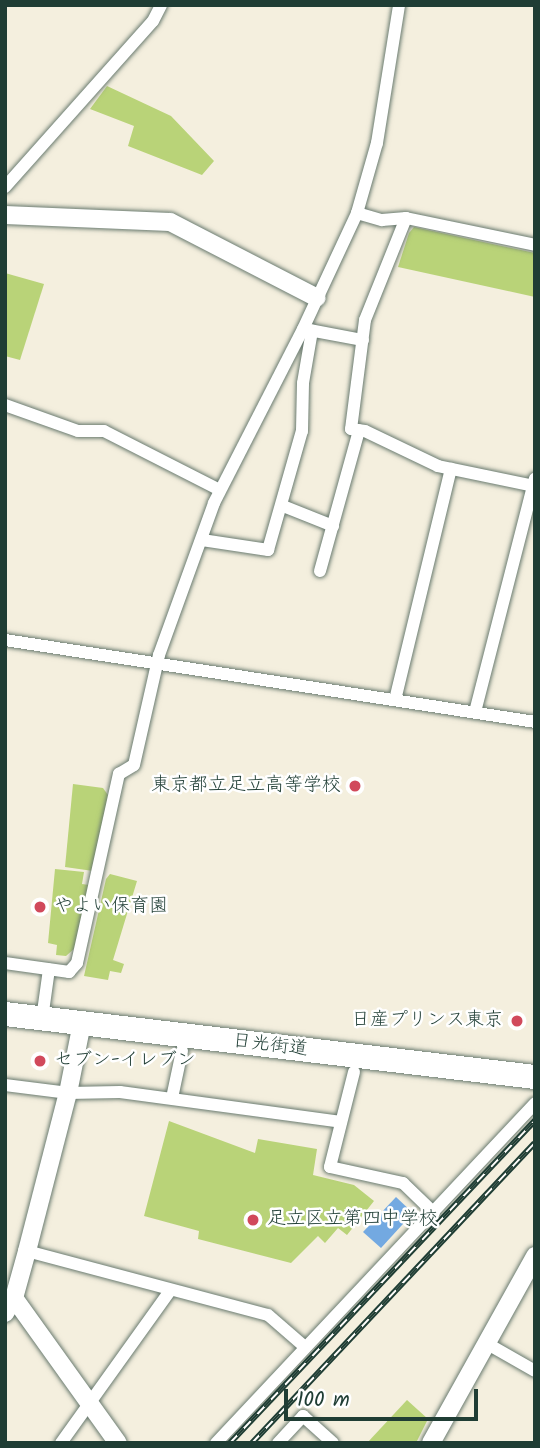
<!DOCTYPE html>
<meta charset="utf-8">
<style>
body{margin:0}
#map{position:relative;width:540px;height:1448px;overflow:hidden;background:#f4efde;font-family:Kalam,"Klee One",sans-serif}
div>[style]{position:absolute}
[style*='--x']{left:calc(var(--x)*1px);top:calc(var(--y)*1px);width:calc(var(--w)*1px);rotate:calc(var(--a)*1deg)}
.green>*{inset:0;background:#b9d378}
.water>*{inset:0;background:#73a9e1}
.roads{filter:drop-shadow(0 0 2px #6a7b70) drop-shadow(0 0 2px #6a7b70)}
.street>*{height:12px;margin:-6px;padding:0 6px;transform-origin:6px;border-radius:6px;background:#fff}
.secondary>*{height:18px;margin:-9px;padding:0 9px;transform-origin:9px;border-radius:9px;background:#fff}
.highway>*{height:24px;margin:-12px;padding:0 12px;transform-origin:12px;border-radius:12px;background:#fff}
.rail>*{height:6px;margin-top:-3px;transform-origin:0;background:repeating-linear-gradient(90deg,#fff 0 10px,#1f3d34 0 20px);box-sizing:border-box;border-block:2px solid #1f3d34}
.dots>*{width:19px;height:19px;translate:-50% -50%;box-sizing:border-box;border:4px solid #fff;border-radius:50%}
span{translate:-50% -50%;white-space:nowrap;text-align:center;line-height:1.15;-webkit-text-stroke:5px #fff;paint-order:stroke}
.poi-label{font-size:19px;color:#1f3d34}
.right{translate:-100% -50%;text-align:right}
.left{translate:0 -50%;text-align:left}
.street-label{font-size:19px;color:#1f3d34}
.frame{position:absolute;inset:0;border:7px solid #1f3d34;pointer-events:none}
.scale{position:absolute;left:284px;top:1389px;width:194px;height:32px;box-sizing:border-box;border:4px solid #1f3d34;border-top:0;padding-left:9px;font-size:21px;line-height:24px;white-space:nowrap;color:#1f3d34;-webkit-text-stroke:5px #fff;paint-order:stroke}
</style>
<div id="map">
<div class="green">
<i style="clip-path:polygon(107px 86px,171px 116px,214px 161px,202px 175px,128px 146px,134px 126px,90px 109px)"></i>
<i style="clip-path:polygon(414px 227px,535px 253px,535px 297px,398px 267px,409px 233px)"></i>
<i style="clip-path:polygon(5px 273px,44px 284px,20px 360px,5px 356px)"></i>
<i style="clip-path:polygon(73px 784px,103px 788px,108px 795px,93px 871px,65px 867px)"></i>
<i style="clip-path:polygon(55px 869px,84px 872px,82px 884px,89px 885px,75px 948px,66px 956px,56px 955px,57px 945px,48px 943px)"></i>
<i style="clip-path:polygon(110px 874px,137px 881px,113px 960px,124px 964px,121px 973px,110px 971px,108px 980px,84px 976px,106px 879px)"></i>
<i style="clip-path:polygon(169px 1121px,255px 1153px,258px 1139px,317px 1149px,313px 1175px,354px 1185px,374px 1201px,347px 1235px,338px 1228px,325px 1243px,318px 1236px,291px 1263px,198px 1239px,199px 1231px,144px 1216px)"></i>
<i style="clip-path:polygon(407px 1400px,428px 1419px,416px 1443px,367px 1443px)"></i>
</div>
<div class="water">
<i style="clip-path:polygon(396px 1197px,413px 1213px,381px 1248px,363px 1232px)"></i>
</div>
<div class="roads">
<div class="street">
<i style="--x:5;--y:187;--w:222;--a:-48.3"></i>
<i style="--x:153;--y:21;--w:18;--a:-63"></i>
<i style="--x:357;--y:213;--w:26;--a:16"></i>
<i style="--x:382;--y:220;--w:24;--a:-5"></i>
<i style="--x:406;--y:218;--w:132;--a:11.8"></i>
<i style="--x:406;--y:218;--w:110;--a:111.9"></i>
<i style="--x:365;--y:320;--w:110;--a:97.3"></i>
<i style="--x:351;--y:429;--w:14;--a:8"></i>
<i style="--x:365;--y:431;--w:81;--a:25.6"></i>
<i style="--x:438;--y:466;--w:99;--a:11.7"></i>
<i style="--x:304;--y:329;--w:60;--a:10.6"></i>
<i style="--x:5;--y:405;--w:77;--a:19.6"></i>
<i style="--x:78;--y:431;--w:26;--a:0"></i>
<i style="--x:104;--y:431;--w:130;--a:27"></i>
<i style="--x:283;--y:506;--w:54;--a:21.8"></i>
<i style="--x:202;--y:540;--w:67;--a:8.6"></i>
<i style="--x:268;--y:550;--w:124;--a:-74.1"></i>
<i style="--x:302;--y:431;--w:48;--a:-88.8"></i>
<i style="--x:303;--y:383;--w:53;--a:-80.2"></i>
<i style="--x:320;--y:571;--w:146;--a:-74.5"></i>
<i style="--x:5;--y:640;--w:536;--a:8.79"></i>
<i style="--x:395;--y:700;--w:238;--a:-76.4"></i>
<i style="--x:475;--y:712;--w:241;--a:-75.6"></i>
<i style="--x:5;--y:963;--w:65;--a:8"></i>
<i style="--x:69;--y:972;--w:12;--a:-48"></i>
<i style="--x:77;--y:963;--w:194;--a:-77.5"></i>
<i style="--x:119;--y:774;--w:17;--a:-31"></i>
<i style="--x:134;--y:765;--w:113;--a:-77.2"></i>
<i style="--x:159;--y:655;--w:162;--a:-70.1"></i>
<i style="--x:214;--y:503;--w:195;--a:-62.9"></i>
<i style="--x:303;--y:329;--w:128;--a:-65"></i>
<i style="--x:357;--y:213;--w:73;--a:-74.1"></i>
<i style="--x:377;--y:143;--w:140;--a:-80.9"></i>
<i style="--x:42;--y:1019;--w:50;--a:-82"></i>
<i style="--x:354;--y:1072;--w:98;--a:104.2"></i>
<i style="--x:330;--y:1167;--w:75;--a:12.4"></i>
<i style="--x:403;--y:1183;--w:43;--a:44.1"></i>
<i style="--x:5;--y:1085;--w:64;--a:7.2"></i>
<i style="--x:68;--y:1093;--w:52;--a:-1.1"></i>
<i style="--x:120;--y:1092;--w:223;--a:7.7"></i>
<i style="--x:172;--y:1098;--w:48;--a:-78"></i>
<i style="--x:27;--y:1251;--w:249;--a:14.9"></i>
<i style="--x:268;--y:1315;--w:49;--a:40.9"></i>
<i style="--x:486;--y:1343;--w:56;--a:29.7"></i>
<i style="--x:61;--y:1443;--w:187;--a:-54.4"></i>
<i style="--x:216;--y:1443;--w:466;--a:-46.8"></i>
<i style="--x:278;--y:1443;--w:37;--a:-47"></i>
<i style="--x:303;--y:1416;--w:40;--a:42"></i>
</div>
<div class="secondary">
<i style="--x:5;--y:215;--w:165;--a:2.4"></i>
<i style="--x:170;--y:222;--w:165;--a:27.3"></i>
<i style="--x:14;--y:1298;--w:178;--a:54.4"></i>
<i style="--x:5;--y:1313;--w:17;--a:-59"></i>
<i style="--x:14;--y:1298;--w:49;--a:-74.5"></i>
<i style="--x:27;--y:1251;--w:163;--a:-75.5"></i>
<i style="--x:68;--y:1093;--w:71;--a:-78.7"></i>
<i style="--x:431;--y:1443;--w:214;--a:-60.9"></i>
</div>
<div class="highway">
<i style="--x:5;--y:1014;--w:534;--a:6.78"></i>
</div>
</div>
<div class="rail">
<i style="--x:230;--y:1443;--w:444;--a:-46.6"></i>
<i style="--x:252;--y:1443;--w:412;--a:-46.7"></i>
</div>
<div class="dots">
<i style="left:355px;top:786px;background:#d1495b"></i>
<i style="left:40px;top:907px;background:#d1495b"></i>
<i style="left:517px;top:1021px;background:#d1495b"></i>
<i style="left:40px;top:1061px;background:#d1495b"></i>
<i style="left:253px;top:1220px;background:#d1495b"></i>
</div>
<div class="poi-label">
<span class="right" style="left:341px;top:786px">東京都立足立高等学校</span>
<span class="left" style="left:54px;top:907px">やよい保育園</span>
<span class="right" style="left:503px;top:1021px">日産プリンス東京</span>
<span class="left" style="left:54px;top:1061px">セブン-イレブン</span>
<span class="left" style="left:267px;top:1220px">足立区立第四中学校</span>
</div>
<div class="street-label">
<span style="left:270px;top:1046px;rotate:7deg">日光街道</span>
</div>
<div class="frame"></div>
<div class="scale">100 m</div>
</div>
